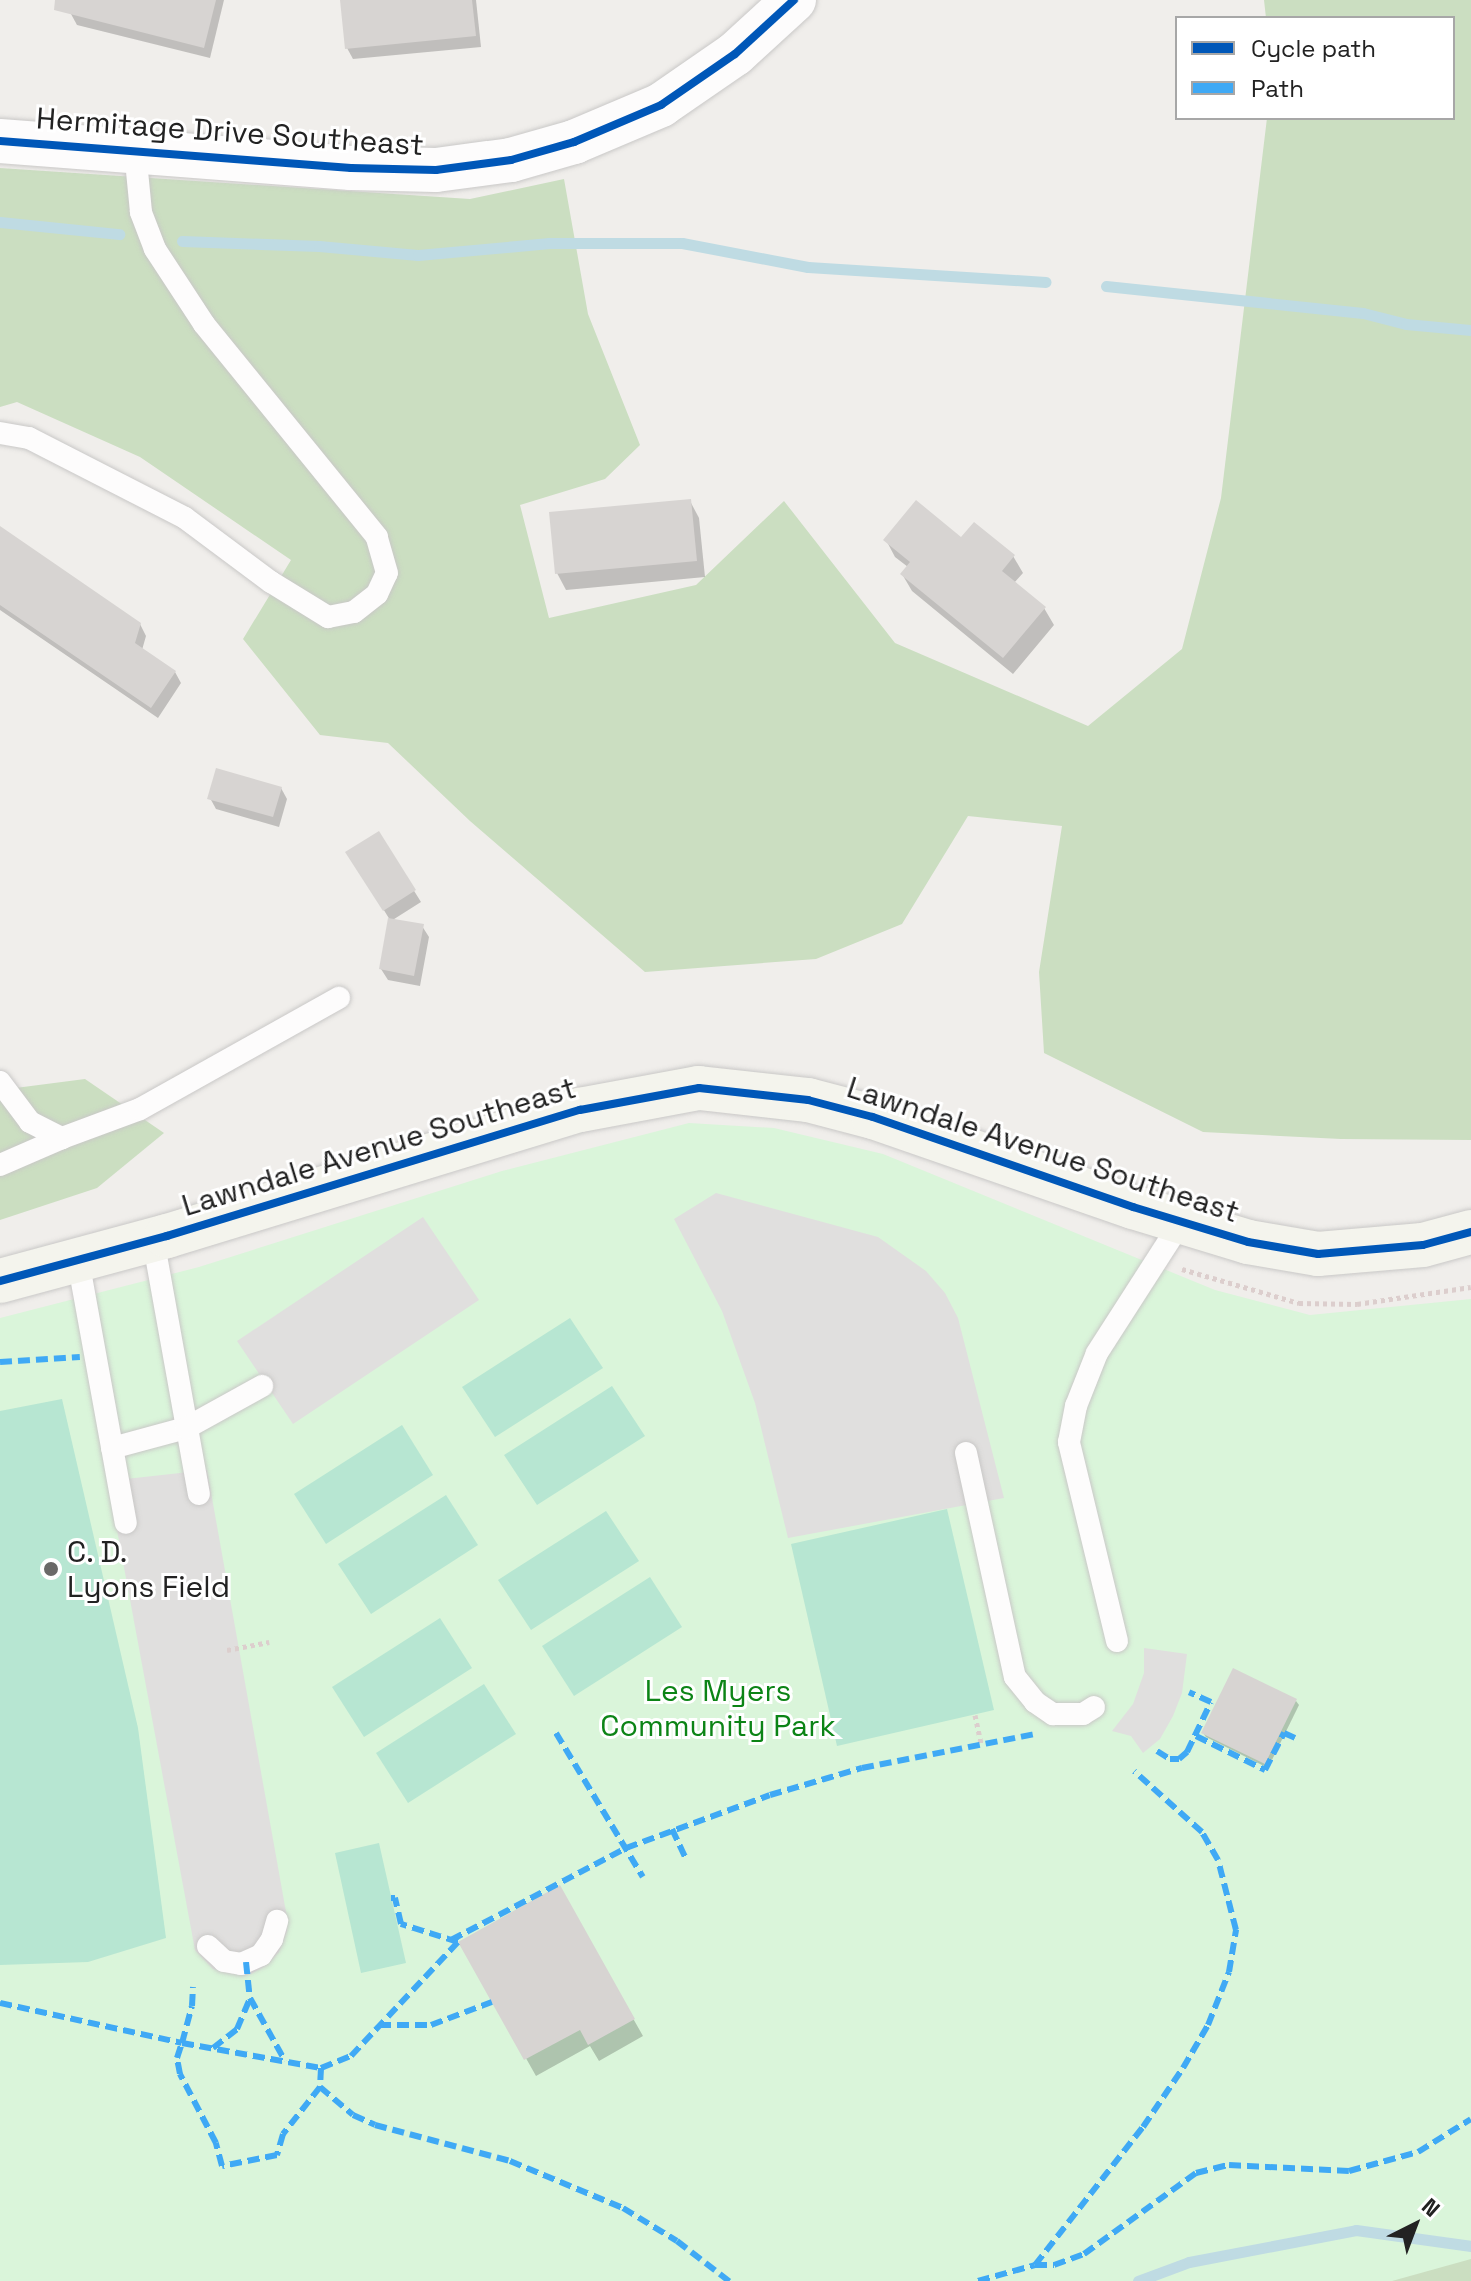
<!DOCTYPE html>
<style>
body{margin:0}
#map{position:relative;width:1471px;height:2281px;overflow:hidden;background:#f0eeeb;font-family:"Space Grotesk",sans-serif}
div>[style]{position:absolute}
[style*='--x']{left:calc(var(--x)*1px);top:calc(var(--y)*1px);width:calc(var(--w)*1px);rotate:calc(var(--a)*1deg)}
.forest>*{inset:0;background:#cbdec1}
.park>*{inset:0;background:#daf5da}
.pitch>*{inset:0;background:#b7e6d2}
.parking>*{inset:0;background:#e0dfde}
.shadow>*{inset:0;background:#0003}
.stream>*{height:11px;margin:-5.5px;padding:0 5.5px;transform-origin:5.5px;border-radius:5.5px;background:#bfdbe3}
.building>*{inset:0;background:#d7d4d2}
.path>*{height:5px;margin-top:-2.5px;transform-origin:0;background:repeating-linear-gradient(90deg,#dccecd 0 4px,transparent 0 8px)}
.roads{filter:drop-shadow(0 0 2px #c9c8c7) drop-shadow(0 0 2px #c9c8c7)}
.lane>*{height:22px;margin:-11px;padding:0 11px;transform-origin:11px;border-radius:11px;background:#fdfcfc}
.street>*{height:44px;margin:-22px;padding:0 22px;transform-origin:22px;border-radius:22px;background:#fdfcfc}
.secondary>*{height:44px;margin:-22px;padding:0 22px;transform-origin:22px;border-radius:22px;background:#f4f4ed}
.quiet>*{height:6px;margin-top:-3px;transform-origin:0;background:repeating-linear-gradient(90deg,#3fa9f5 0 12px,transparent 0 18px)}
.cycleway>*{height:8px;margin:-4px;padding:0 4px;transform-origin:4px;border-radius:4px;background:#0057b8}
.dots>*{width:22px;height:22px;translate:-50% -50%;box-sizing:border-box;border:4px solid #fff;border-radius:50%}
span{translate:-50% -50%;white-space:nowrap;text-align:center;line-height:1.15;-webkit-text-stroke:6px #fff;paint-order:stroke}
.street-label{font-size:30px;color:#222}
.poi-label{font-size:30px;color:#222}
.left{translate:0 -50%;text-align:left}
.park-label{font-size:30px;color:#0c8416}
.legend{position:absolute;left:1175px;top:16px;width:280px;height:104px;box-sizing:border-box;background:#fff;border:2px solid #a7a7a7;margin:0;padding:10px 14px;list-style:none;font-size:24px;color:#222}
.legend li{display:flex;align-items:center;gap:16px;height:40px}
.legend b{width:40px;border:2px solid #a7a7a7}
.north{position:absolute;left:1375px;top:2185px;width:80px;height:80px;-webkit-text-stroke:6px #fff;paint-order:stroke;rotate:42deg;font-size:22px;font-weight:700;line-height:32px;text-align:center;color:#222}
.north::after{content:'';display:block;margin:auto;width:28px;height:36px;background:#222;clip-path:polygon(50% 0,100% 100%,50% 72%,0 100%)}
</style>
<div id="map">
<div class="forest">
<i style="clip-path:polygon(1264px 0,1471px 0,1471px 1140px,1341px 1139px,1203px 1132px,1044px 1053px,1039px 972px,1062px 826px,968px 816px,902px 924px,816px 959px,645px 972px,470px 821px,388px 743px,320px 735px,243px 639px,291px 560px,140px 457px,17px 402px,0 407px,0 168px,470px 199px,564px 179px,588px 314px,640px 445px,605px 479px,520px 505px,549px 618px,696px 585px,784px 501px,895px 643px,1088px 726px,1182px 649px,1221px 498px,1267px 118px,1453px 118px,1453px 18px,1266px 18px)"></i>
<i style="clip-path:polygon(85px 1079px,164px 1133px,97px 1188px,0 1220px,0 1090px)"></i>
<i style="clip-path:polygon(1471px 2254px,1471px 2281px,1359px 2281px)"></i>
</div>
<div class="park">
<i style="clip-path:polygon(689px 1123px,774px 1128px,883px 1154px,1215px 1290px,1310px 1315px,1471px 1299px,1471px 2259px,1392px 2281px,0 2281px,0 1318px,199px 1267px,502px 1171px)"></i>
</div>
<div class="pitch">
<i style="clip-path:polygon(570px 1318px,603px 1368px,495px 1437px,462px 1387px)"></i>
<i style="clip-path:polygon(612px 1386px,645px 1436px,537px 1505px,504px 1455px)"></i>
<i style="clip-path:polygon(62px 1399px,138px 1728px,166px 1938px,88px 1962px,0 1965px,0 1411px)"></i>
<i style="clip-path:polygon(402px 1425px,433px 1475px,326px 1544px,294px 1494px)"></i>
<i style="clip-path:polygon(446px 1495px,478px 1545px,371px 1614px,338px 1564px)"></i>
<i style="clip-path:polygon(947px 1509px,994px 1710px,837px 1746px,791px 1544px)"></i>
<i style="clip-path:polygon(606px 1511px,639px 1561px,531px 1630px,498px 1580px)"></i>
<i style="clip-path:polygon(650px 1577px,682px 1627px,574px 1696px,542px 1646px)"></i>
<i style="clip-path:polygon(440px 1618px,472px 1668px,364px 1737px,332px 1687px)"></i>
<i style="clip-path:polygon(484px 1684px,516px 1734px,408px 1803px,376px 1753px)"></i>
<i style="clip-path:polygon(379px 1843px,406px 1963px,361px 1973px,335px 1853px)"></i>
</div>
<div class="parking">
<i style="clip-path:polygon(716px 1193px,878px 1237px,926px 1271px,945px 1293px,958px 1318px,1004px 1498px,788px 1538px,755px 1403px,722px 1311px,674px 1219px)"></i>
<i style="clip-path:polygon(423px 1217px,479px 1300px,293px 1424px,237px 1341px)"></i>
<i style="clip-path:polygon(207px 1470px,286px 1912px,287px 1931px,279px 1952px,265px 1966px,251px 1974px,239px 1975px,213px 1969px,195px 1950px,108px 1481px)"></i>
<i style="clip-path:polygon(1144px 1648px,1187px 1654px,1182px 1693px,1173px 1716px,1160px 1739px,1143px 1753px,1131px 1736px,1112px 1731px,1133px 1704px,1144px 1673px)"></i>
</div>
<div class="shadow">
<i style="clip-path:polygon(75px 0,224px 0,210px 58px,77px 25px,71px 14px)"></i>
<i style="clip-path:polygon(342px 0,476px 0,481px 47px,353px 59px,347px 48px)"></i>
<i style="clip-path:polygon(690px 501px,699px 518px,705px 577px,566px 590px,557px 573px)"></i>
<i style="clip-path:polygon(0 539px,140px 624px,146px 636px,142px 650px,175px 672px,181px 683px,158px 718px,0 610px)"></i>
<i style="clip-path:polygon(886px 540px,962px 540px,1013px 556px,1023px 573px,1014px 583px,1044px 608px,1054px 625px,1013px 674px,912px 591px,902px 574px,908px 567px,895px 557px)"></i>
<i style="clip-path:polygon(281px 788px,287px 799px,279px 827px,216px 809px,210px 798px)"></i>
<i style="clip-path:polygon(378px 833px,421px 902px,391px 921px,422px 926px,429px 937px,420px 986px,388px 980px,381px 969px,390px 920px,348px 852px)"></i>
<i style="clip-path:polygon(1296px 1701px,1299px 1705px,1268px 1768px,1206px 1737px,1203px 1733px)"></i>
<i style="clip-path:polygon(559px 1888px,643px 2036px,599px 2061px,590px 2046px,536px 2076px,461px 1943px)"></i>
</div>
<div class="stream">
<i style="--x:0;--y:222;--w:120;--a:5.8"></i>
<i style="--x:182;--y:241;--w:137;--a:2.1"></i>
<i style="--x:319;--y:246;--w:99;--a:5.2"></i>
<i style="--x:418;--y:255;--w:132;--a:-5.2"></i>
<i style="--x:549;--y:243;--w:133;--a:0"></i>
<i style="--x:682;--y:243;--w:128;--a:10.8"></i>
<i style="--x:808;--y:267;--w:238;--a:3.6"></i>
<i style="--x:1106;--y:286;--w:258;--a:6"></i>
<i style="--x:1363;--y:313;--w:44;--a:14.3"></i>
<i style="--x:1406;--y:324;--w:65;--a:5.3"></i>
<i style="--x:1138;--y:2281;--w:54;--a:-20.4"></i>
<i style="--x:1189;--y:2262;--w:170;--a:-10.8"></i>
<i style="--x:1356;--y:2230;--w:116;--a:7.9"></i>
</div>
<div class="building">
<i style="clip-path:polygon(55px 0,216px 0,204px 48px,54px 10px)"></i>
<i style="clip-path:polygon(340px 0,472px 0,476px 36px,345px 49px)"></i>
<i style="clip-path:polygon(691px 499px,697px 561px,555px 574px,549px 512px)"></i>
<i style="clip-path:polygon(916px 500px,961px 537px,974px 522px,1015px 555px,1002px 571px,1046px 607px,1003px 658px,900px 574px,910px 562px,883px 540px)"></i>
<i style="clip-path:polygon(0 526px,141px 623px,135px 643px,176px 671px,151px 708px,0 605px)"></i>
<i style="clip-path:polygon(216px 768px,282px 787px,273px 817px,207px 799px)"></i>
<i style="clip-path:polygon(379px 831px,416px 890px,383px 911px,345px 852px)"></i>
<i style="clip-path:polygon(388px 918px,424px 924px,414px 976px,379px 969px)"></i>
<i style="clip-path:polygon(1233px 1668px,1297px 1699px,1265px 1764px,1201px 1733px)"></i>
<i style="clip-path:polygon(560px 1885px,635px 2019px,588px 2045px,580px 2030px,524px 2060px,458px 1942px)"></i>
</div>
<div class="path">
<i style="--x:1182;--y:1269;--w:122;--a:16.2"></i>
<i style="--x:1299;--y:1303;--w:58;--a:1"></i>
<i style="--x:1357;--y:1304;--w:115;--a:-8.5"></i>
<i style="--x:227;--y:1650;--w:43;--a:-10.8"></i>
<i style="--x:975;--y:1715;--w:30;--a:78"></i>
</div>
<div class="roads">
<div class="lane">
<i style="--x:0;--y:433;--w:29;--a:10"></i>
<i style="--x:29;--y:438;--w:175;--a:27.1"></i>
<i style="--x:185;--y:518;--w:107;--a:36.7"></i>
<i style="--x:271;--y:582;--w:67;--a:31.6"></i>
<i style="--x:328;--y:617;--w:26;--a:-11"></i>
<i style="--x:354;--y:612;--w:29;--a:-38"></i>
<i style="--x:377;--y:594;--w:23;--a:-65"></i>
<i style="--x:387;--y:573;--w:37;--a:-106"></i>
<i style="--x:377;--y:537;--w:274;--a:-129.1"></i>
<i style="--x:204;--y:324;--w:90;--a:-123.2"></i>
<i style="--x:155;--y:249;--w:40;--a:-111"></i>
<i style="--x:141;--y:212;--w:61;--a:-95.6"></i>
<i style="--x:0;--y:1082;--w:50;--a:53.1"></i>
<i style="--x:30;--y:1122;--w:36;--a:27"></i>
<i style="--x:62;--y:1138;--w:83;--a:-20.4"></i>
<i style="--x:140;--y:1109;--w:228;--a:-29.2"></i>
<i style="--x:0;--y:1165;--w:68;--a:-23.5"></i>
<i style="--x:153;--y:1239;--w:259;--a:79.8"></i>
<i style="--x:78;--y:1260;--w:267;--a:79.7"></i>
<i style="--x:112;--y:1448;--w:77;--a:-15.1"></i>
<i style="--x:186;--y:1428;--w:87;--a:-28.9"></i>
<i style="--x:966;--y:1453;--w:229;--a:77.7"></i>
<i style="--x:1015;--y:1677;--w:32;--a:51"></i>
<i style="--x:1035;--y:1702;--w:22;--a:34"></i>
<i style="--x:1053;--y:1714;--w:30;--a:0"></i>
<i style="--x:1083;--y:1714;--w:13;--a:-32"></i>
<i style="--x:1117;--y:1641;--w:205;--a:-103.6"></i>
<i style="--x:1069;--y:1442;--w:37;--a:-79"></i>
<i style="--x:1076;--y:1406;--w:57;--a:-68.4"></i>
<i style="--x:1097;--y:1353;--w:156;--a:-57.3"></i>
<i style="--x:208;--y:1946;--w:22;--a:43"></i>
<i style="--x:224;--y:1961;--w:17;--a:10"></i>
<i style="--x:241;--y:1964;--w:22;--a:-24"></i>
<i style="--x:261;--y:1955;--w:19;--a:-55"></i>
<i style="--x:272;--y:1939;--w:19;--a:-74"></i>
</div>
<div class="street">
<i style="--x:0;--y:141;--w:352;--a:4.4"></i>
<i style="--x:351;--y:168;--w:85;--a:1.3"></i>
<i style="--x:436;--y:170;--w:76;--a:-7.6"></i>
<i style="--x:511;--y:160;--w:66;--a:-15.9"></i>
<i style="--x:574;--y:142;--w:95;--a:-23"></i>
<i style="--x:661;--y:105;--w:90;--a:-34.6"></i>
<i style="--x:735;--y:54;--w:80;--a:-42.5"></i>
</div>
<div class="secondary">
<i style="--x:0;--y:1281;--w:173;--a:-15.1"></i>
<i style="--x:167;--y:1236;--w:432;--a:-17"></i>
<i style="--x:580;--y:1110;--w:121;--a:-10.5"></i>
<i style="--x:699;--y:1088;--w:110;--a:6.3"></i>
<i style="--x:808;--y:1100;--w:67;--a:14.7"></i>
<i style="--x:873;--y:1117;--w:275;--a:19.1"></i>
<i style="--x:1133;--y:1207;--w:120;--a:16.9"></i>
<i style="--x:1248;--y:1242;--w:71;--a:9.7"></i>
<i style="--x:1318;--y:1254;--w:105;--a:-4.9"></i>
<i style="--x:1423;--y:1245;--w:50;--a:-15.2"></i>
</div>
</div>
<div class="quiet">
<i style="--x:0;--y:1362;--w:80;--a:-3.6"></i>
<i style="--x:556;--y:1733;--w:168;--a:58.9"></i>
<i style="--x:1196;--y:1736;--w:77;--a:26.2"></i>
<i style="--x:1265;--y:1770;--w:42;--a:-62.8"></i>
<i style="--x:1284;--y:1733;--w:12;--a:24"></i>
<i style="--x:1157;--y:1751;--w:15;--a:32"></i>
<i style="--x:1170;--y:1759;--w:9;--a:0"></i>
<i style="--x:1179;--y:1759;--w:11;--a:-41"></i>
<i style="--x:1187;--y:1752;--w:55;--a:-64.4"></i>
<i style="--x:1211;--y:1702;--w:24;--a:-156"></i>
<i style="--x:672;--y:1829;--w:31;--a:65"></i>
<i style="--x:451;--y:1940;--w:198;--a:-27.7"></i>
<i style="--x:626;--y:1848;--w:153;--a:-20.2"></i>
<i style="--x:770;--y:1795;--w:96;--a:-16.4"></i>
<i style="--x:862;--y:1768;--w:177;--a:-11.1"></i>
<i style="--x:246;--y:1962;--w:36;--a:84"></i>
<i style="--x:0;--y:2003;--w:186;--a:12.4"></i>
<i style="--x:182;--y:2043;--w:38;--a:-75"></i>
<i style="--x:192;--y:2006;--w:19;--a:-87"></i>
<i style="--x:379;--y:2025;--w:52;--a:0"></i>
<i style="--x:431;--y:2025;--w:65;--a:-20.7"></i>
<i style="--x:182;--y:2043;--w:141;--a:10.2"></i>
<i style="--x:321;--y:2068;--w:19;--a:93"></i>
<i style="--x:320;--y:2087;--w:60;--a:128.2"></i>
<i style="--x:283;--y:2134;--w:22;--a:106"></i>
<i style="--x:277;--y:2155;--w:56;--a:168.7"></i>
<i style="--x:222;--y:2166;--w:24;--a:-105"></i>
<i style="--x:216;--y:2143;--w:78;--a:-117.6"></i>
<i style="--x:180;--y:2074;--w:16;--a:-101"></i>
<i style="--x:177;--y:2058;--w:16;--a:-72"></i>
<i style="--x:213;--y:2048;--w:31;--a:-38"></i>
<i style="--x:237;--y:2029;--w:34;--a:-67"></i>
<i style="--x:250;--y:1998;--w:72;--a:60.9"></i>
<i style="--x:321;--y:2068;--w:32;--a:-22"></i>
<i style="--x:351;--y:2056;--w:156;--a:-46.8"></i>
<i style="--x:458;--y:1942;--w:60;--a:-162.5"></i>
<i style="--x:401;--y:1924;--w:27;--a:-103"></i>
<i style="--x:395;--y:1898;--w:4;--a:180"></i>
<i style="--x:320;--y:2087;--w:43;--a:40.3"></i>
<i style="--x:353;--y:2115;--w:24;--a:24"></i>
<i style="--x:375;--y:2125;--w:140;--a:14.9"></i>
<i style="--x:510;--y:2161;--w:122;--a:22.6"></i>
<i style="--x:623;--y:2208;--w:63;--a:31.4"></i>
<i style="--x:677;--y:2241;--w:66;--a:37.6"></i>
<i style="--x:1035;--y:2265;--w:19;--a:0"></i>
<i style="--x:1054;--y:2265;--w:32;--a:-20"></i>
<i style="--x:1084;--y:2254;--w:138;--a:-35.9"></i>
<i style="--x:1196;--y:2173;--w:34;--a:-14"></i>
<i style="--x:1229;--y:2165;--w:120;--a:2.9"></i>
<i style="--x:1349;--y:2171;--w:72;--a:-15.4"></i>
<i style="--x:1418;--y:2152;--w:62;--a:-31.9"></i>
<i style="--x:978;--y:2281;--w:59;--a:-15.7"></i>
<i style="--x:1035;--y:2265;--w:175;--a:-52"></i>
<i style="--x:1143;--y:2127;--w:71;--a:-55.9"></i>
<i style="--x:1183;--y:2068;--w:50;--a:-59.8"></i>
<i style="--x:1208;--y:2025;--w:57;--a:-68.4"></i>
<i style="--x:1229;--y:1972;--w:43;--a:-80.5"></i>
<i style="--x:1236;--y:1930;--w:72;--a:-104.4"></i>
<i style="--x:1218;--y:1860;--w:32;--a:-120"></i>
<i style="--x:1202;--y:1832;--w:91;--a:-138.1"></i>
</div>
<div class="cycleway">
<i style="--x:0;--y:141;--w:352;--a:4.4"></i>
<i style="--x:351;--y:168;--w:85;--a:1.3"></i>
<i style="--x:436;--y:170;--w:76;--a:-7.6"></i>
<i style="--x:511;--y:160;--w:66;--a:-15.9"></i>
<i style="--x:574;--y:142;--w:95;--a:-23"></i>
<i style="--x:661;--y:105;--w:90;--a:-34.6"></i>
<i style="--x:735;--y:54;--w:80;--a:-42.5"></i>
<i style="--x:0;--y:1281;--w:173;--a:-15.1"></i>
<i style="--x:167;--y:1236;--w:432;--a:-17"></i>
<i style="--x:580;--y:1110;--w:121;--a:-10.5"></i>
<i style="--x:699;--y:1088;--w:110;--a:6.3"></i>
<i style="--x:808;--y:1100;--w:67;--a:14.7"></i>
<i style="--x:873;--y:1117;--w:275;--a:19.1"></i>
<i style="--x:1133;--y:1207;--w:120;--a:16.9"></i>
<i style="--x:1248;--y:1242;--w:71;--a:9.7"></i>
<i style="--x:1318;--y:1254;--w:105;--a:-4.9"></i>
<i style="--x:1423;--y:1245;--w:50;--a:-15.2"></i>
</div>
<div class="dots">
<i style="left:51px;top:1569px;background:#6a6968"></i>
</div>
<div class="street-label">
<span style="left:230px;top:132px;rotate:4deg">Hermitage Drive Southeast</span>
<span style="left:379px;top:1147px;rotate:-17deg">Lawndale Avenue Southeast</span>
<span style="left:1043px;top:1150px;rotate:18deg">Lawndale Avenue Southeast</span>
</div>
<div class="poi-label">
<span class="left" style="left:67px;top:1569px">C. D.<br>Lyons Field</span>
</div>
<div class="park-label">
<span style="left:718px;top:1708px">Les Myers<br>Community Park</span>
</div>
<ul class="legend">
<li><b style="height:10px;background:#0057b8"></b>Cycle path</li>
<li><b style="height:10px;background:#3fa9f5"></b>Path</li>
</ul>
<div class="north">N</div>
</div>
